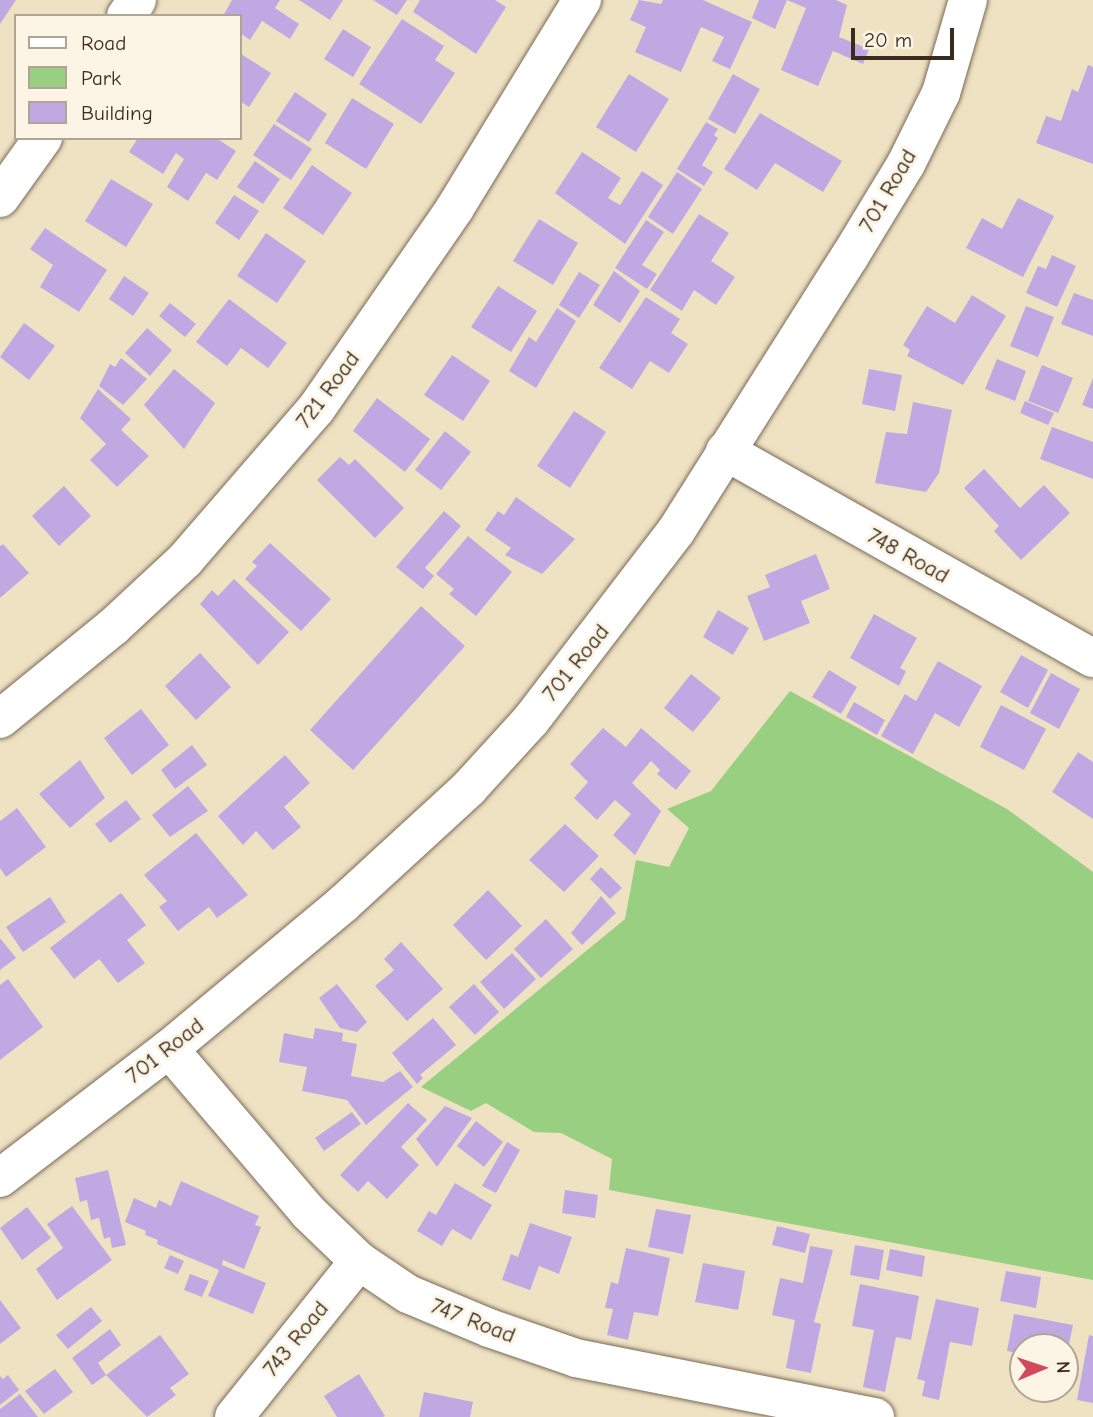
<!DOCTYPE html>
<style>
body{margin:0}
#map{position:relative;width:1093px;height:1417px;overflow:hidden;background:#efe2c3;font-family:"Comic Neue",sans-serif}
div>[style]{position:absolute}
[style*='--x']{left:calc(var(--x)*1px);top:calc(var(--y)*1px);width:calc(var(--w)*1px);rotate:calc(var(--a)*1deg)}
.green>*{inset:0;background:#99cf80}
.building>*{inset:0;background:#c0a9e3}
.roads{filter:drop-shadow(0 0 2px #7a6a58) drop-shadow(0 0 2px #7a6a58)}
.minor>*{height:38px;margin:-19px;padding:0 19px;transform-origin:19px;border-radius:19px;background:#fff}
span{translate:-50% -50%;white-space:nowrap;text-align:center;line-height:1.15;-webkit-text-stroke:6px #fcf5e5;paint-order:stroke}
.street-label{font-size:23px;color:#3b2a1e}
.legend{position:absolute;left:14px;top:14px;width:228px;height:126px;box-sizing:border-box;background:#fcf5e5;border:2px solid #afa495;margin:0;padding:9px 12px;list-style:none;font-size:21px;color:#3b2a1e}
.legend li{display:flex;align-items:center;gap:14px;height:35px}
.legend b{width:35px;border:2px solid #afa495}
.north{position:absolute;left:1009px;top:1333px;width:70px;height:70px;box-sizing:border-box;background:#fcf5e5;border:2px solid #afa495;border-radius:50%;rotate:88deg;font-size:19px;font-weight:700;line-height:28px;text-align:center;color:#3b2a1e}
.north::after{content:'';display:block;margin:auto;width:24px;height:32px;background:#d1495b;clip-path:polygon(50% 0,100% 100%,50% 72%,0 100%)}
.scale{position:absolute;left:851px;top:28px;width:103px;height:32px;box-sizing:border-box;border:4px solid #3b2a1e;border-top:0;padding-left:9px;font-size:21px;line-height:24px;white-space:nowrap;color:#3b2a1e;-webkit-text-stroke:5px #fcf5e5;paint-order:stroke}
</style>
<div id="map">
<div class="green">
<i style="clip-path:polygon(790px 691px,1007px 809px,1093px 872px,1093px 1280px,609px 1190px,612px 1159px,561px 1133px,534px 1132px,486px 1103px,471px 1111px,421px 1087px,625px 919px,636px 860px,669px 867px,689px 828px,667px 809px,711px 791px)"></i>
</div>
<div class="building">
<i style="clip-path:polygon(0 0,16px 0,0 24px)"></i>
<i style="clip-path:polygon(232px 0,280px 0,275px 8px,299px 24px,290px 39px,262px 21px,250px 40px,240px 33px,240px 16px,223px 16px)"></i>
<i style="clip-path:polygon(299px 0,343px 0,330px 20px)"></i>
<i style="clip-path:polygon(373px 0,407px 0,397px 15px)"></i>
<i style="clip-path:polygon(420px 0,495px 0,506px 7px,476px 54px,413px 12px)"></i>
<i style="clip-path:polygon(639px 0,661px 4px,663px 0,703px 0,752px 22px,730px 69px,712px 61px,724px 37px,701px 27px,681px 72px,635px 52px,646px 27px,630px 20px)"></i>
<i style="clip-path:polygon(759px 0,836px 0,847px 5px,839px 37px,869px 49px,863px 64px,833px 51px,818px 86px,781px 70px,806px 8px,787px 0,775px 29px,752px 18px)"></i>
<i style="clip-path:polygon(402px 19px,444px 46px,435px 60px,455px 73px,421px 124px,359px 84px)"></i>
<i style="clip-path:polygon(343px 29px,371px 47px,353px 77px,324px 59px)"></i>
<i style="clip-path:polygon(241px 54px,271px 73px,249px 107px,240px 101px)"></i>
<i style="clip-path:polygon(1088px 65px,1093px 67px,1093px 164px,1036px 143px,1046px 116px,1061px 121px,1072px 89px,1078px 92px)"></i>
<i style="clip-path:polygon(629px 74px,669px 99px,636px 152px,596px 127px)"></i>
<i style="clip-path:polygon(733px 74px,760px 89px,735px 134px,708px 119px)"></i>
<i style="clip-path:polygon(295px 92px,327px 114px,309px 142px,276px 121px)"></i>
<i style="clip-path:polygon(352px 98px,394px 124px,366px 169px,325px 143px)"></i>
<i style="clip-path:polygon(760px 113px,842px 161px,823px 192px,775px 163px,757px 190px,724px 169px)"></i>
<i style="clip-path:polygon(706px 122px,718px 129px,714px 135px,718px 138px,702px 165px,713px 172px,704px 186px,677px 169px)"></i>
<i style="clip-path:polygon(274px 124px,312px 149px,291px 180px,253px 155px)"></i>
<i style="clip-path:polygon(138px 138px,216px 138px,236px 151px,217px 180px,206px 173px,188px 201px,167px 187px,184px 159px,176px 153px,163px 174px,129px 152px)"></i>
<i style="clip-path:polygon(582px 152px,621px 178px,608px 198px,620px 205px,642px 171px,663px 185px,625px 244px,555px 193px)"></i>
<i style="clip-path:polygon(255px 161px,280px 179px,263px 204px,237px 187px)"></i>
<i style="clip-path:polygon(312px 165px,352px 193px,323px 235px,283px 208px)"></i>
<i style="clip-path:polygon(677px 172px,702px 189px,673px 234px,648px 217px)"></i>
<i style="clip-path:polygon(111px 179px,153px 204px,126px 247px,85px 221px)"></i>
<i style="clip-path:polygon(234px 195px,259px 211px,239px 240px,215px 223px)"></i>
<i style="clip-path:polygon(1018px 198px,1054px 216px,1023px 277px,966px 248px,982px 218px,1002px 229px)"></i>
<i style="clip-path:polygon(699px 214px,729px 233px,711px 261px,735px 277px,716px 305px,694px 290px,682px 311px,650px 290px)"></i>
<i style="clip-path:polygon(539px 219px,578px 243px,553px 285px,513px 261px)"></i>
<i style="clip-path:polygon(646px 220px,664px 232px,642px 265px,657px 274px,647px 289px,615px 268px)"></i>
<i style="clip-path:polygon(45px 228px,107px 270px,79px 312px,40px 287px,53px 265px,30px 249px)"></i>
<i style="clip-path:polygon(266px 233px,306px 261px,277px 303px,237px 276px)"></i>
<i style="clip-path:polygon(1052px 255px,1076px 266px,1057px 307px,1026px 293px,1038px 266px,1046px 269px)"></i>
<i style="clip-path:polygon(614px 271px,640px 291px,620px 323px,593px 305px)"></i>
<i style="clip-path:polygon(579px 272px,600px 285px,579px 318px,559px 305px)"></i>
<i style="clip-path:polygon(124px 276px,149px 293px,133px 316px,109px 299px)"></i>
<i style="clip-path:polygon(498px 286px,537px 311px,511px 352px,471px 327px)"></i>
<i style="clip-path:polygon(1074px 293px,1093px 300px,1093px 336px,1061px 324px)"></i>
<i style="clip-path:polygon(972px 295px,1006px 316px,963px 385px,907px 356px,910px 350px,903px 345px,927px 306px,955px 323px)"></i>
<i style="clip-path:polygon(646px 297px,680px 319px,671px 333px,688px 344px,669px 373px,650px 361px,632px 389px,599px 368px)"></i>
<i style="clip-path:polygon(229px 299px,287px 343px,268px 368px,241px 348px,227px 366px,196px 342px)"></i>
<i style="clip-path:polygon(170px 303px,196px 324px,185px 337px,159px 316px)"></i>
<i style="clip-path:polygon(1026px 306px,1054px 317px,1038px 357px,1010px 346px)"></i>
<i style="clip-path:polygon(557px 308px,576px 321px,536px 388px,509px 371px,529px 337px,536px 342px)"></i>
<i style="clip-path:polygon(24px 323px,55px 346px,29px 380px,0 357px)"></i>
<i style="clip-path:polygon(147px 328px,172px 350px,150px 376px,125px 353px)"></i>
<i style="clip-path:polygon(452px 355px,490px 381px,463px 421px,424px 395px)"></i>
<i style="clip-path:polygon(121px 358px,147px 379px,123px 405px,99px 386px,110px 364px,115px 367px)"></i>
<i style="clip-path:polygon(997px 359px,1026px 371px,1015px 401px,985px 389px)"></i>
<i style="clip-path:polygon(1042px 365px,1073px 378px,1058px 413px,1028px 401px)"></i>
<i style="clip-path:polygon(174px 369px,215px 403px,184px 449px,144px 405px)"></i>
<i style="clip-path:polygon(869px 369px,902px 375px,895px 411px,862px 404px)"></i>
<i style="clip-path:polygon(1093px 378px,1093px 409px,1082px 405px)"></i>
<i style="clip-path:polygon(98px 389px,131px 419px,121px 430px,149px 456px,117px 487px,90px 460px,106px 444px,80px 418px)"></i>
<i style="clip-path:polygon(377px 398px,430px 439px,405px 472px,353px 431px)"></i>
<i style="clip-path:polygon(1025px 401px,1054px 413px,1048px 425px,1020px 413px)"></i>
<i style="clip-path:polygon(913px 402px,952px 410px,939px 473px,926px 492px,875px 483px,886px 432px,907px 434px)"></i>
<i style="clip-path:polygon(574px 411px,606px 432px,570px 488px,537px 466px)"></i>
<i style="clip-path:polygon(1052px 427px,1093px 442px,1093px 479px,1040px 459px)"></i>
<i style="clip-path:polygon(445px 431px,471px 452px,441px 490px,415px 470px)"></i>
<i style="clip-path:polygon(340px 457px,349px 465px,355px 459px,404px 508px,375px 538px,317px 480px)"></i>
<i style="clip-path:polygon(984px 469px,1020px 508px,1044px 485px,1070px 513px,1021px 560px,994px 531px,999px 526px,964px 488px)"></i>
<i style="clip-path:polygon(64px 486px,91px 516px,59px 546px,32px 516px)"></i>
<i style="clip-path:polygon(516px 497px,575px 539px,542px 574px,505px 555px,511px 548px,485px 530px,498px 511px,504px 515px)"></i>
<i style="clip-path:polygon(444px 511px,461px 526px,425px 568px,434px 576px,423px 589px,396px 567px)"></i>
<i style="clip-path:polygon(468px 536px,512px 572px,476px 616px,449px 594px,454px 589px,436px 574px)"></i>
<i style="clip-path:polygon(270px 543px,331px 599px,301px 631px,245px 579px,257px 566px,252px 562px)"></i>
<i style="clip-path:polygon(3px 544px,29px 573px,0 598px,0 546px)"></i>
<i style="clip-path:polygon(816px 554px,830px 589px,801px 601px,810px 623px,764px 641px,747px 596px,770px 587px,765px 575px)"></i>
<i style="clip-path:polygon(234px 579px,289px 632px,258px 665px,200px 604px,212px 590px,218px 596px)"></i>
<i style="clip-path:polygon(421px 606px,465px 646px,353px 770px,310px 730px)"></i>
<i style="clip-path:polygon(718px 610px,749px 628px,733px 655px,703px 637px)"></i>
<i style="clip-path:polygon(874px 614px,917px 638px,900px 668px,906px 671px,899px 686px,850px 658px)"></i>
<i style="clip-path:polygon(200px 653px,231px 687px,196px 720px,165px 686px)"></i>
<i style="clip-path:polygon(1021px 655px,1048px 670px,1028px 708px,1000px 692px)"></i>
<i style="clip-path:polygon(938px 661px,982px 686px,959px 727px,935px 713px,913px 754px,881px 736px,905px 694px,916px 701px)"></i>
<i style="clip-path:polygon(829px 670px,857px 687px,841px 714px,812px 697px)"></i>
<i style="clip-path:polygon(1051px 673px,1080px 689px,1059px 729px,1030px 713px)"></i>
<i style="clip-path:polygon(691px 674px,721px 698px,693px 732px,664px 708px)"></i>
<i style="clip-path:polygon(854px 702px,885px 720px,877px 735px,846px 717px)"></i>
<i style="clip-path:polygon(1001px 705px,1046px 729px,1024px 770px,980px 747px)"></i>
<i style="clip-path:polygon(141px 709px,169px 745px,132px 775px,104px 738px)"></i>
<i style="clip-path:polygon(603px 728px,626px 747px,641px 728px,691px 771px,676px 790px,657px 774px,660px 770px,651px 761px,632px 783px,661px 811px,635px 855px,613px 835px,631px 814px,615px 800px,597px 820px,574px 798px,588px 782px,570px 764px)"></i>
<i style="clip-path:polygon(192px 745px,207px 765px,175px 789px,161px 770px)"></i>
<i style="clip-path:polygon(1078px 752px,1093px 762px,1093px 819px,1052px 792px)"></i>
<i style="clip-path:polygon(285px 755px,310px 783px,284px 807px,301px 827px,273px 850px,256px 831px,243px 845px,218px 816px)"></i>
<i style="clip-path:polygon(80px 760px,105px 798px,70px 828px,39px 794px)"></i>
<i style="clip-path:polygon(188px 786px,208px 811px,170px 837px,152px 815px)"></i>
<i style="clip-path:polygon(126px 800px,141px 819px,110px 843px,95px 824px)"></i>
<i style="clip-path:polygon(17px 808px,46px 847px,6px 877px,0 868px,0 821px)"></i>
<i style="clip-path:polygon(565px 824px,599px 856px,564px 892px,529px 860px)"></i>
<i style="clip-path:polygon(196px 833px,248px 895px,217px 918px,209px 907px,178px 931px,159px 907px,167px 901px,144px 875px)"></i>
<i style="clip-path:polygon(601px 867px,622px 888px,610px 899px,590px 879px)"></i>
<i style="clip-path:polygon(488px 890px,522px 926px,486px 960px,453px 925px)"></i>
<i style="clip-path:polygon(121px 893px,146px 925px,127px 940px,145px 963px,118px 983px,99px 959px,74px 979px,50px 948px)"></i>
<i style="clip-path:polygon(601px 896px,616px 913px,582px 945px,571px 933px)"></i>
<i style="clip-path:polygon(50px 897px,66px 922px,23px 952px,6px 927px)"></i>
<i style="clip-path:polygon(546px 919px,573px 949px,541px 978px,514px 949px)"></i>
<i style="clip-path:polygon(0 938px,16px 958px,0 970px)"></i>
<i style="clip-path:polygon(401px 942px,443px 989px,407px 1021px,375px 986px,394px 970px,384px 959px)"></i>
<i style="clip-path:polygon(512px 953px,536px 979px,504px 1009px,480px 982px)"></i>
<i style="clip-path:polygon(8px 979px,43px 1027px,0 1060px,0 985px)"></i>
<i style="clip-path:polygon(337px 984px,367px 1022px,357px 1032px,340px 1028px,319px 998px)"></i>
<i style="clip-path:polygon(474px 984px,499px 1012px,475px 1035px,449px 1007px)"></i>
<i style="clip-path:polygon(433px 1018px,456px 1045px,420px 1075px,423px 1078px,417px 1084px,392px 1053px)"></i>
<i style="clip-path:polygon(315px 1028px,343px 1033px,342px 1041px,357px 1044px,351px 1076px,383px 1082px,400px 1071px,413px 1087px,366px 1125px,347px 1100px,302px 1091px,307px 1067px,279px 1062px,284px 1033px,313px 1039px)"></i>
<i style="clip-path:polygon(408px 1103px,427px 1120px,401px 1147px,419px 1165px,387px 1199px,368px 1181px,358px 1192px,340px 1175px)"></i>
<i style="clip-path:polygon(445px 1106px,472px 1118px,437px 1167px,416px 1139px)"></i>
<i style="clip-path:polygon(352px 1112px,361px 1124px,324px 1151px,315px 1138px)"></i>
<i style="clip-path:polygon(476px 1121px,503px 1142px,484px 1167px,457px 1146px)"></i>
<i style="clip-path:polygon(507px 1142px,520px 1150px,496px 1193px,482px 1186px)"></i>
<i style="clip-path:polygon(108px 1170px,126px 1245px,112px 1248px,110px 1237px,104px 1239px,99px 1218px,91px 1220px,87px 1200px,80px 1202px,75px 1178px)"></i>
<i style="clip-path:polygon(181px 1181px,259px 1216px,255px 1225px,261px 1227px,244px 1269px,223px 1260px,222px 1265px,266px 1283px,253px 1314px,208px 1296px,219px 1270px,157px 1244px,158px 1240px,145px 1235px,146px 1231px,125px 1222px,134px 1198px,156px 1208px,159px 1200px,171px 1206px)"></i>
<i style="clip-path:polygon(455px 1183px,492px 1205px,471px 1240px,452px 1229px,442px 1246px,417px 1231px,429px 1211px,436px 1215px)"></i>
<i style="clip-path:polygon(565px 1190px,598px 1195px,595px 1218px,562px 1213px)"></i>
<i style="clip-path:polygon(72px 1206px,112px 1260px,57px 1300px,36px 1269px,63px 1248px,47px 1224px)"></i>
<i style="clip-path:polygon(27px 1207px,51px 1238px,22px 1260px,0 1228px)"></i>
<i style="clip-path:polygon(656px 1209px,691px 1215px,683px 1254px,648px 1247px)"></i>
<i style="clip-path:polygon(530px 1223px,572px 1237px,559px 1274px,539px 1266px,530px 1290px,502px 1280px,511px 1254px,518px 1257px)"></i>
<i style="clip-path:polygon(777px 1226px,810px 1234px,805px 1253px,772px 1245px)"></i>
<i style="clip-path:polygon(855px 1245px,884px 1250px,879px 1280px,850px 1275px)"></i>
<i style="clip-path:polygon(810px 1246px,833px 1250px,814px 1322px,821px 1324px,811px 1373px,786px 1368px,795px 1320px,772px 1315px,780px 1278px,803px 1283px)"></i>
<i style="clip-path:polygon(626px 1248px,670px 1258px,658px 1316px,634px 1312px,628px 1340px,607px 1335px,613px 1309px,605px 1308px,611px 1282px,618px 1284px)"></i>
<i style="clip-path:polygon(890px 1249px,925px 1256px,922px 1277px,886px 1270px)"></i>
<i style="clip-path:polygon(170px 1255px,184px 1261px,178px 1274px,164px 1268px)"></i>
<i style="clip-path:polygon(703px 1263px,745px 1271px,738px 1310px,695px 1302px)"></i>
<i style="clip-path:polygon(1006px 1271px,1041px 1277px,1036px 1308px,1000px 1301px)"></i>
<i style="clip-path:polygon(190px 1274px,209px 1281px,202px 1297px,184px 1290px)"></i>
<i style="clip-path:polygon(860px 1284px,919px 1296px,911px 1340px,896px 1337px,885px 1392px,863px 1387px,874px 1330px,852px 1326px)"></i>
<i style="clip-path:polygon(936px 1299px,979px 1308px,972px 1346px,950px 1342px,939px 1400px,922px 1396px,925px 1381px,917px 1379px)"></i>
<i style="clip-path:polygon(0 1300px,21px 1328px,0 1344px)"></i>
<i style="clip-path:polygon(91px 1307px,102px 1321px,68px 1349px,56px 1335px)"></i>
<i style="clip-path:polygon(1014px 1314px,1073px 1325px,1066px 1359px,1065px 1347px,1023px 1347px,1023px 1354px,1007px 1351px)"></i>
<i style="clip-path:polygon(110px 1329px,121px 1345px,98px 1363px,106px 1375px,160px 1335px,189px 1374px,170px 1388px,176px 1395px,147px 1417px,106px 1375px,92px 1385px,72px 1358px)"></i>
<i style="clip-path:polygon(1089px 1335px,1093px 1336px,1093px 1403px,1077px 1400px)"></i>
<i style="clip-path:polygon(55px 1369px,73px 1392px,44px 1414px,25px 1391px)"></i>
<i style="clip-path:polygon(359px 1374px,385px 1416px,383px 1417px,337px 1417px,324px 1396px)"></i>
<i style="clip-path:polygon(8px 1375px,19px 1390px,0 1405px,0 1376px,3px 1379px)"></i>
<i style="clip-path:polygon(424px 1392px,473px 1402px,470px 1417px,419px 1417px)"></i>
<i style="clip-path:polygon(20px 1394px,38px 1417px,0 1417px,0 1409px)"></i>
</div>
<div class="roads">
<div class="minor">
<i style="--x:126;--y:16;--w:19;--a:-55"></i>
<i style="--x:0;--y:198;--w:74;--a:-54.4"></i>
<i style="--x:725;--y:451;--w:422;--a:29.4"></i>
<i style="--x:0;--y:719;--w:146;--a:-39.2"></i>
<i style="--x:113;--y:627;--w:98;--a:-42.9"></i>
<i style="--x:185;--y:560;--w:200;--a:-49.1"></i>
<i style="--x:316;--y:409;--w:244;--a:-55.3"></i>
<i style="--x:455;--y:208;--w:244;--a:-58.6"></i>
<i style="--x:169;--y:1049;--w:214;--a:49.5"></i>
<i style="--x:308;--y:1212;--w:71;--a:43.9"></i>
<i style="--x:359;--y:1261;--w:59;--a:34"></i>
<i style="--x:408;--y:1294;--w:88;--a:22.8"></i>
<i style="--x:489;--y:1328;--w:92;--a:19"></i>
<i style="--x:576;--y:1358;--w:305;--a:11.2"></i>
<i style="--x:0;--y:1178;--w:213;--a:-37.4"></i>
<i style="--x:169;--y:1049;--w:226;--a:-39.8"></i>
<i style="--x:343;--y:904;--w:171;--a:-42.6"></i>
<i style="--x:469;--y:788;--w:92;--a:-47.6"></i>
<i style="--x:531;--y:720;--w:238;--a:-52.5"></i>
<i style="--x:676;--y:531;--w:325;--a:-57.7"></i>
<i style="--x:850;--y:256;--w:108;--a:-58.7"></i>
<i style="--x:906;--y:164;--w:79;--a:-63.8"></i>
<i style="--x:941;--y:93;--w:97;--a:-73.8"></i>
<i style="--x:234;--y:1417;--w:200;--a:-51.3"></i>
</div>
</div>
<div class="street-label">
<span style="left:888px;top:191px;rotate:-60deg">701 Road</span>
<span style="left:328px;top:390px;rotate:-53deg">721 Road</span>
<span style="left:908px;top:556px;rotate:29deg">748 Road</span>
<span style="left:576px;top:663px;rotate:-51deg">701 Road</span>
<span style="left:165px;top:1051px;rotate:-38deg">701 Road</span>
<span style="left:473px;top:1321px;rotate:21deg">747 Road</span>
<span style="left:296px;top:1339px;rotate:-51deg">743 Road</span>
</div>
<ul class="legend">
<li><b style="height:9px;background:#fff"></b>Road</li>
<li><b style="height:19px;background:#99cf80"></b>Park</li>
<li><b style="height:19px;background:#c0a9e3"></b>Building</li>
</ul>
<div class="north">N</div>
<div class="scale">20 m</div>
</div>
